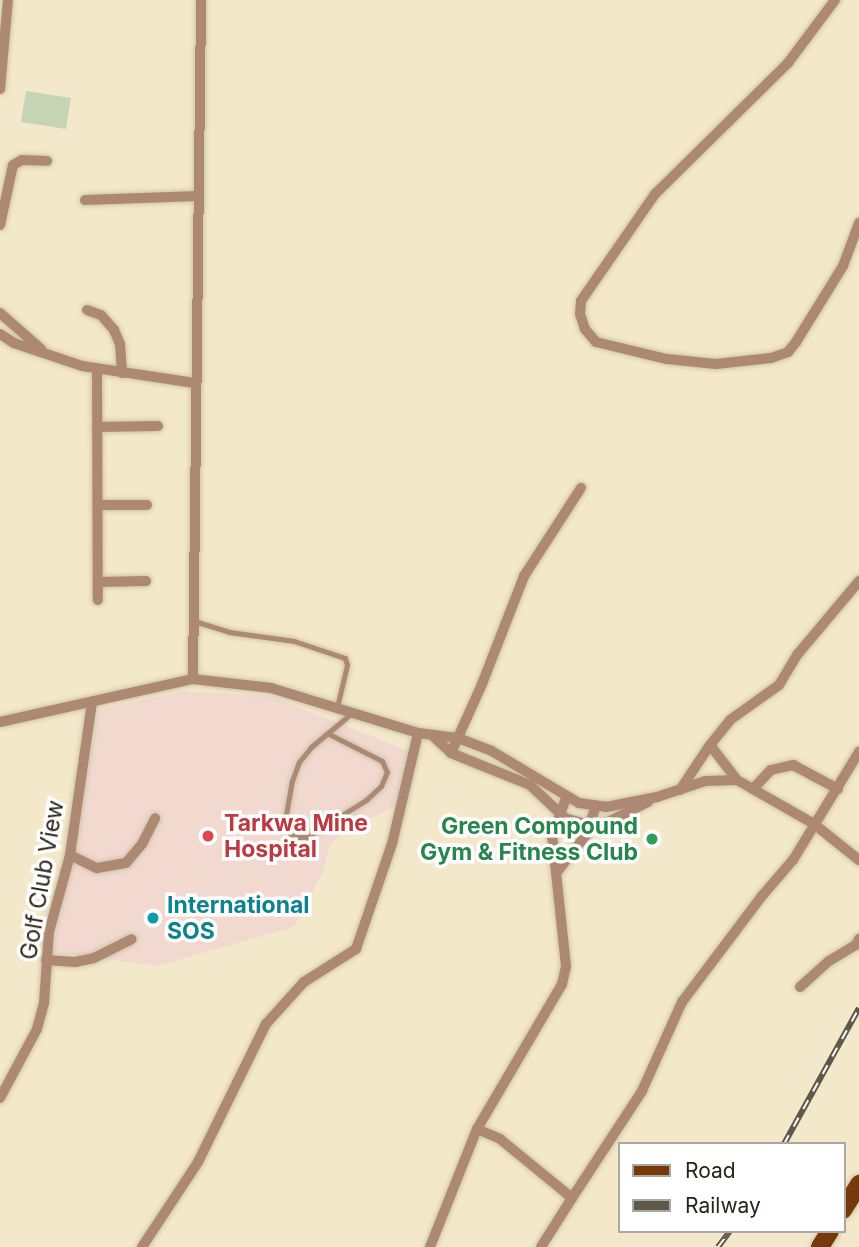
<!DOCTYPE html>
<style>
body{margin:0}
#map{position:relative;width:859px;height:1247px;overflow:hidden;background:#f4e8ca;font-family:Inter,sans-serif}
div>[style]{position:absolute}
[style*='--x']{left:calc(var(--x)*1px);top:calc(var(--y)*1px);width:calc(var(--w)*1px);rotate:calc(var(--a)*1deg)}
.medical>*{inset:0;background:#f1d9d0}
.green>*{inset:0;background:#c4d4b4}
.roads{filter:drop-shadow(0 0 2px #cfc5aa) drop-shadow(0 0 2px #cfc5aa)}
.lane>*{height:5px;margin:-2.5px;padding:0 2.5px;transform-origin:2.5px;border-radius:2.5px;background:#ad8974}
.street>*{height:10px;margin:-5px;padding:0 5px;transform-origin:5px;border-radius:5px;background:#ad8974}
.primary>*{height:18px;margin:-9px;padding:0 9px;transform-origin:9px;border-radius:9px;background:#75390a}
.rail>*{height:6px;margin-top:-3px;transform-origin:0;background:repeating-linear-gradient(90deg,#fff 0 10px,#5f5949 0 20px);box-sizing:border-box;border-block:2px solid #5f5949}
.dots>*{width:19px;height:19px;translate:-50% -50%;box-sizing:border-box;border:4px solid #fff;border-radius:50%}
span{translate:-50% -50%;white-space:nowrap;text-align:center;line-height:1.15;-webkit-text-stroke:7px #fff;paint-order:stroke}
.health-label{font-size:23px;color:#be3a42;font-weight:700}
.left{translate:0 -50%;text-align:left}
.leisure-label{font-size:23px;color:#27864d;font-weight:700}
.right{translate:-100% -50%;text-align:right}
.street-label{font-size:23px;color:#29251a}
.culture-label{font-size:23px;color:#0d838f;font-weight:700}
.legend{position:absolute;left:618px;top:1142px;width:228px;height:91px;box-sizing:border-box;background:#fff;border:2px solid #a9a8a3;margin:0;padding:9px 12px;list-style:none;font-size:21px;color:#29251a}
.legend li{display:flex;align-items:center;gap:14px;height:35px}
.legend b{width:35px;border:2px solid #a9a8a3}
</style>
<div id="map">
<div class="medical">
<i style="clip-path:polygon(184px 691px,270px 696px,409px 751px,397px 806px,351px 828px,330px 844px,323px 872px,294px 927px,157px 966px,53px 952px,99px 710px)"></i>
</div>
<div class="green">
<i style="clip-path:polygon(26px 91px,71px 98px,66px 129px,21px 122px)"></i>
</div>
<div class="roads">
<div class="lane">
<i style="--x:194;--y:621;--w:37;--a:17"></i>
<i style="--x:229;--y:632;--w:66;--a:7.9"></i>
<i style="--x:294;--y:641;--w:54;--a:18.4"></i>
<i style="--x:345;--y:658;--w:7;--a:74"></i>
<i style="--x:347;--y:665;--w:43;--a:103.4"></i>
<i style="--x:329;--y:734;--w:59;--a:27"></i>
<i style="--x:382;--y:761;--w:12;--a:66"></i>
<i style="--x:387;--y:772;--w:15;--a:113"></i>
<i style="--x:381;--y:786;--w:21;--a:137"></i>
<i style="--x:366;--y:800;--w:70;--a:147.9"></i>
<i style="--x:307;--y:837;--w:13;--a:180"></i>
<i style="--x:294;--y:837;--w:10;--a:-135"></i>
<i style="--x:287;--y:830;--w:10;--a:-101"></i>
<i style="--x:285;--y:820;--w:40;--a:-80"></i>
<i style="--x:292;--y:781;--w:20;--a:-70"></i>
<i style="--x:299;--y:762;--w:19;--a:-51"></i>
<i style="--x:311;--y:747;--w:55;--a:-39.8"></i>
</div>
<div class="street">
<i style="--x:835;--y:0;--w:79;--a:126.7"></i>
<i style="--x:788;--y:63;--w:187;--a:135.4"></i>
<i style="--x:655;--y:194;--w:130;--a:124.7"></i>
<i style="--x:581;--y:301;--w:13;--a:94"></i>
<i style="--x:580;--y:314;--w:16;--a:72"></i>
<i style="--x:585;--y:329;--w:17;--a:50"></i>
<i style="--x:596;--y:342;--w:73;--a:13.5"></i>
<i style="--x:667;--y:359;--w:49;--a:5.8"></i>
<i style="--x:716;--y:364;--w:55;--a:-6.2"></i>
<i style="--x:771;--y:358;--w:18;--a:-19"></i>
<i style="--x:788;--y:352;--w:13;--a:-51"></i>
<i style="--x:796;--y:342;--w:89;--a:-58.3"></i>
<i style="--x:843;--y:266;--w:46;--a:-69.6"></i>
<i style="--x:0;--y:89;--w:89;--a:-84.9"></i>
<i style="--x:85;--y:200;--w:113;--a:-2"></i>
<i style="--x:0;--y:225;--w:61;--a:-77.8"></i>
<i style="--x:13;--y:165;--w:10;--a:-29"></i>
<i style="--x:22;--y:160;--w:25;--a:2"></i>
<i style="--x:87;--y:310;--w:15;--a:20"></i>
<i style="--x:101;--y:315;--w:20;--a:49"></i>
<i style="--x:114;--y:330;--w:15;--a:67"></i>
<i style="--x:120;--y:344;--w:29;--a:86"></i>
<i style="--x:0;--y:313;--w:55;--a:41.3"></i>
<i style="--x:0;--y:334;--w:17;--a:33"></i>
<i style="--x:14;--y:343;--w:72;--a:18.7"></i>
<i style="--x:82;--y:366;--w:114;--a:8.6"></i>
<i style="--x:97;--y:370;--w:230;--a:89.8"></i>
<i style="--x:97;--y:427;--w:61;--a:-0.9"></i>
<i style="--x:98;--y:505;--w:49;--a:0"></i>
<i style="--x:98;--y:582;--w:48;--a:-1.2"></i>
<i style="--x:193;--y:679;--w:679;--a:-89.32"></i>
<i style="--x:0;--y:722;--w:198;--a:-12.6"></i>
<i style="--x:193;--y:679;--w:79;--a:6.6"></i>
<i style="--x:271;--y:688;--w:154;--a:17"></i>
<i style="--x:418;--y:733;--w:40;--a:7.1"></i>
<i style="--x:458;--y:738;--w:34;--a:21"></i>
<i style="--x:490;--y:750;--w:104;--a:30.8"></i>
<i style="--x:579;--y:803;--w:27;--a:8"></i>
<i style="--x:606;--y:807;--w:52;--a:-11.1"></i>
<i style="--x:657;--y:797;--w:51;--a:-18.4"></i>
<i style="--x:705;--y:781;--w:32;--a:-2"></i>
<i style="--x:737;--y:780;--w:89;--a:29.7"></i>
<i style="--x:814;--y:824;--w:58;--a:38.7"></i>
<i style="--x:434;--y:737;--w:23;--a:43"></i>
<i style="--x:451;--y:753;--w:85;--a:22.1"></i>
<i style="--x:530;--y:785;--w:48;--a:43.3"></i>
<i style="--x:565;--y:818;--w:21;--a:17"></i>
<i style="--x:585;--y:824;--w:23;--a:-5"></i>
<i style="--x:608;--y:822;--w:45;--a:-26.6"></i>
<i style="--x:451;--y:753;--w:76;--a:-65.8"></i>
<i style="--x:482;--y:684;--w:116;--a:-68.7"></i>
<i style="--x:524;--y:576;--w:105;--a:-57.1"></i>
<i style="--x:737;--y:780;--w:44;--a:-127.6"></i>
<i style="--x:710;--y:745;--w:32;--a:-51"></i>
<i style="--x:730;--y:720;--w:60;--a:-35.5"></i>
<i style="--x:779;--y:685;--w:35;--a:-59"></i>
<i style="--x:797;--y:655;--w:97;--a:-50"></i>
<i style="--x:753;--y:789;--w:26;--a:-47"></i>
<i style="--x:771;--y:770;--w:23;--a:-13"></i>
<i style="--x:793;--y:765;--w:51;--a:28.1"></i>
<i style="--x:680;--y:790;--w:54;--a:-56.3"></i>
<i style="--x:70;--y:855;--w:30;--a:26"></i>
<i style="--x:97;--y:868;--w:29;--a:-10"></i>
<i style="--x:126;--y:863;--w:25;--a:-50"></i>
<i style="--x:142;--y:844;--w:29;--a:-63"></i>
<i style="--x:557;--y:872;--w:47;--a:-51.9"></i>
<i style="--x:586;--y:835;--w:31;--a:-71"></i>
<i style="--x:46;--y:960;--w:29;--a:4"></i>
<i style="--x:75;--y:962;--w:19;--a:-12"></i>
<i style="--x:94;--y:958;--w:42;--a:-26.6"></i>
<i style="--x:800;--y:987;--w:39;--a:-42"></i>
<i style="--x:829;--y:961;--w:31;--a:-31"></i>
<i style="--x:856;--y:945;--w:7;--a:-63"></i>
<i style="--x:0;--y:1098;--w:78;--a:-61.8"></i>
<i style="--x:37;--y:1029;--w:27;--a:-75"></i>
<i style="--x:44;--y:1003;--w:71;--a:-86"></i>
<i style="--x:49;--y:932;--w:80;--a:-74.7"></i>
<i style="--x:70;--y:855;--w:155;--a:-81.8"></i>
<i style="--x:477;--y:1129;--w:25;--a:23"></i>
<i style="--x:500;--y:1139;--w:93;--a:39.3"></i>
<i style="--x:572;--y:1198;--w:58;--a:122.3"></i>
<i style="--x:572;--y:1198;--w:128;--a:-56.8"></i>
<i style="--x:642;--y:1091;--w:98;--a:-65.8"></i>
<i style="--x:682;--y:1002;--w:133;--a:-53"></i>
<i style="--x:762;--y:896;--w:48;--a:-49.3"></i>
<i style="--x:793;--y:860;--w:127;--a:-58.6"></i>
<i style="--x:142;--y:1247;--w:102;--a:-56.6"></i>
<i style="--x:198;--y:1162;--w:154;--a:-63.8"></i>
<i style="--x:266;--y:1024;--w:57;--a:-47.9"></i>
<i style="--x:304;--y:982;--w:62;--a:-32.4"></i>
<i style="--x:356;--y:949;--w:111;--a:-71.1"></i>
<i style="--x:392;--y:844;--w:114;--a:-76.8"></i>
<i style="--x:430;--y:1247;--w:127;--a:-68.3"></i>
<i style="--x:477;--y:1129;--w:168;--a:-59.6"></i>
<i style="--x:562;--y:984;--w:18;--a:-77"></i>
<i style="--x:566;--y:966;--w:131;--a:-96.1"></i>
<i style="--x:552;--y:836;--w:40;--a:-69.8"></i>
</div>
<div class="primary">
<i style="--x:843;--y:1210;--w:31;--a:-58"></i>
<i style="--x:820;--y:1247;--w:19;--a:-58"></i>
</div>
</div>
<div class="rail">
<i style="--x:784;--y:1144;--w:155;--a:-61.1"></i>
<i style="--x:718;--y:1247;--w:20;--a:-53"></i>
</div>
<div class="dots">
<i style="left:208px;top:836px;background:#e0444e"></i>
<i style="left:652px;top:839px;background:#2e9e5b"></i>
<i style="left:153px;top:918px;background:#0f9aa8"></i>
</div>
<div class="health-label">
<span class="left" style="left:224px;top:836px">Tarkwa Mine<br>Hospital</span>
</div>
<div class="leisure-label">
<span class="right" style="left:638px;top:839px">Green Compound<br>Gym &amp; Fitness Club</span>
</div>
<div class="street-label">
<span style="left:42px;top:880px;rotate:-80deg">Golf Club View</span>
</div>
<div class="culture-label">
<span class="left" style="left:167px;top:918px">International<br>SOS</span>
</div>
<ul class="legend">
<li><b style="height:9px;background:#75390a"></b>Road</li>
<li><b style="height:9px;background:#5f5949"></b>Railway</li>
</ul>
</div>
